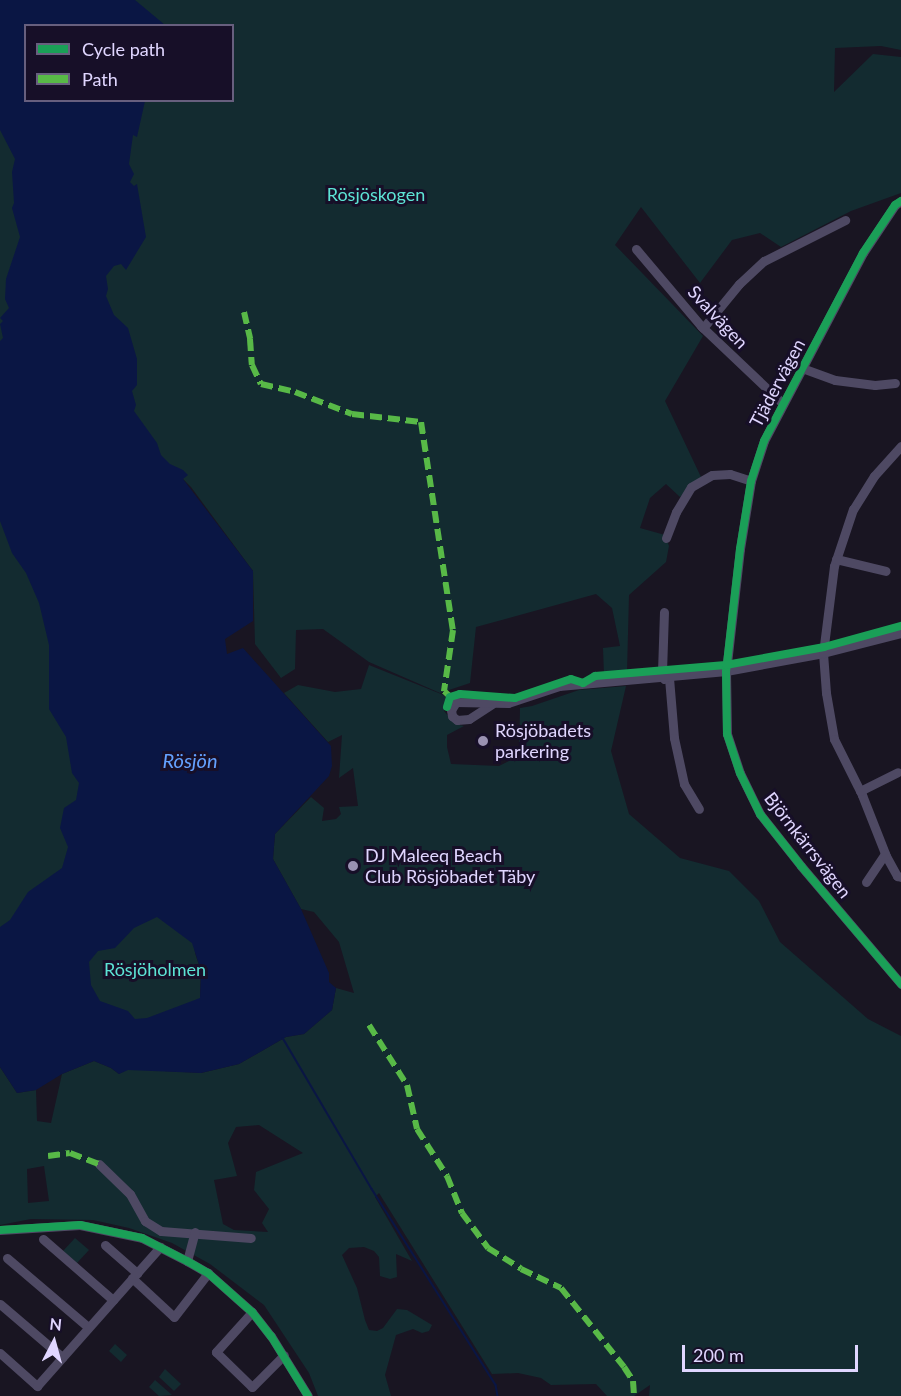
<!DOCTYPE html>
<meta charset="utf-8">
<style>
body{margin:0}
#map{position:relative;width:901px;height:1396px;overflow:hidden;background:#191522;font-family:Lato,sans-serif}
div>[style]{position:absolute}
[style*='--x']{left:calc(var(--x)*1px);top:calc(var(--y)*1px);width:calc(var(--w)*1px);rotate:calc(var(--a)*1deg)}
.green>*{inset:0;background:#132b30}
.water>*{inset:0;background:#0a1644}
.stream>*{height:1.5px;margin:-0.75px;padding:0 0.75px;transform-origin:0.75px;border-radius:0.75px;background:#0a1644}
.minor>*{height:9px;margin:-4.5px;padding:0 4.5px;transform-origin:4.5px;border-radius:4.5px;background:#4e4963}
.quiet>*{height:6px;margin-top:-3px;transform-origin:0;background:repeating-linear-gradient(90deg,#58b947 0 12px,transparent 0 18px)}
.cycleway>*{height:8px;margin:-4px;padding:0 4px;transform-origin:4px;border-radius:4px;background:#1a9f57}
.dots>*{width:16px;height:16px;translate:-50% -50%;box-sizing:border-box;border:3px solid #170f28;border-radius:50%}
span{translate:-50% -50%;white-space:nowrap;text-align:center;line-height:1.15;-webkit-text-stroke:6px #170f28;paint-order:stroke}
.park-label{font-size:18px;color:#5de4d5}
.street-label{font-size:18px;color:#e0d6ff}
.poi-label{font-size:18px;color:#e0d6ff}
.left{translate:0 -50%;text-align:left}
.water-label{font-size:20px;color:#64a1ff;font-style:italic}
.legend{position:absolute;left:24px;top:24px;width:210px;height:78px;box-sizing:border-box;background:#170f28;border:2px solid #675f7e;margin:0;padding:8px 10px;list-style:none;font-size:18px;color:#e0d6ff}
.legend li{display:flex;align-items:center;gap:12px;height:30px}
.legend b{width:30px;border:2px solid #675f7e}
.north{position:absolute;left:24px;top:1312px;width:60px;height:60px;-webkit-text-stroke:4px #170f28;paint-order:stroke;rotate:6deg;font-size:16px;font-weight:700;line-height:24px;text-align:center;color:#e0d6ff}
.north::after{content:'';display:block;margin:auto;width:21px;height:27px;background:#e0d6ff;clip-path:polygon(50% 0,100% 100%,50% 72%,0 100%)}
.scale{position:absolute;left:682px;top:1345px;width:176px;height:27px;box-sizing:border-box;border:3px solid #e0d6ff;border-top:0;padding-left:8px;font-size:18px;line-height:21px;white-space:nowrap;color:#e0d6ff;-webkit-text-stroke:4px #170f28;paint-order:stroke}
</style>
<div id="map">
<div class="green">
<i style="clip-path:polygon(evenodd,0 0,901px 0,901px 50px,881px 46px,835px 48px,834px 92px,873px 54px,901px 57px,901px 193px,851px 211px,781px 247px,760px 233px,732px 240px,700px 283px,641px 207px,615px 245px,703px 336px,665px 401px,701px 477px,680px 497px,666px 484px,650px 498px,640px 528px,665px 535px,669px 546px,666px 562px,629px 595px,627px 672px,604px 675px,603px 648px,620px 646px,612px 608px,596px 594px,476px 627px,470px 683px,440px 693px,369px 662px,323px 629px,296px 630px,295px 669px,281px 678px,255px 644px,253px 571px,191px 487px,176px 472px,195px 953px,201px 971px,200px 999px,143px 1041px,0 927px,0 0,26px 26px,232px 26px,232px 100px,26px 100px,26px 26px)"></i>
<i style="clip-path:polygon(evenodd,369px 665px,446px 696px,444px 711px,455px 724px,464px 726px,447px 735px,447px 747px,451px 764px,499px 766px,519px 756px,520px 708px,532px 706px,579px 690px,626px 686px,611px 751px,629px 814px,680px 858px,729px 871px,759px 901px,780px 942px,868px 1019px,901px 1036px,901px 1396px,649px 1396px,650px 1385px,634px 1396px,607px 1396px,596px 1384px,551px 1385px,541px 1378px,518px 1373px,492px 1374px,379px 1193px,375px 1197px,412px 1261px,396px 1254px,397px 1277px,390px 1279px,380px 1276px,379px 1257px,374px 1251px,364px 1247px,349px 1248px,342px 1255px,357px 1288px,365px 1320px,369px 1330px,377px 1331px,383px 1328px,397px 1309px,407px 1310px,432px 1325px,429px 1331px,422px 1333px,413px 1329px,396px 1335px,385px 1375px,391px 1396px,318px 1396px,309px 1373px,264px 1305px,210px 1264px,172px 1243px,129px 1228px,93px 1220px,31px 1219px,0 1225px,0 1067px,17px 1093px,36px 1090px,37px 1121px,51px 1123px,62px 1074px,94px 1061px,111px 1068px,119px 1074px,128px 1069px,201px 1073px,239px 1064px,286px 1037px,304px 1034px,332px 1010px,336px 988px,354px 993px,339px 942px,314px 912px,301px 909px,273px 859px,275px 834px,311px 797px,324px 808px,322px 821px,336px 819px,341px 814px,339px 807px,358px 806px,353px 768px,339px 778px,342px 735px,328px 742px,284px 693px,298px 685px,335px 692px,361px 689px,369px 665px,259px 1125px,303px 1153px,256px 1172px,254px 1190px,269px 1209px,262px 1223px,268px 1232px,234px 1230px,223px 1224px,214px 1180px,237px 1176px,228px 1143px,236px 1127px,259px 1125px,369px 665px,44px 1166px,49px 1201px,28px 1203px,27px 1169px,44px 1166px)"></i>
<i style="clip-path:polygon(75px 1238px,89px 1250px,77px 1263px,63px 1251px)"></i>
<i style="clip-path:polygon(115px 1344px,127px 1355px,121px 1362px,109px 1351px)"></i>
<i style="clip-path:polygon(165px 1369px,181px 1384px,174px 1391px,159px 1377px)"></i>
<i style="clip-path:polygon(155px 1380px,172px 1395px,159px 1396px,149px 1387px)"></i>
</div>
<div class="water">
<i style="clip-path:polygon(evenodd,0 0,135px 0,165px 25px,26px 26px,26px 100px,145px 101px,137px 137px,133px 135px,129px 164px,134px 174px,130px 182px,134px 186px,137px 184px,146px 237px,126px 270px,121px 264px,114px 266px,106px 276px,108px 289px,106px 296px,114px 315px,128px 328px,137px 359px,137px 385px,132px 391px,136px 405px,134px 411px,157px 443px,161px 455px,170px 464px,183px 470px,188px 475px,183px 479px,253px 571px,253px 621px,225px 639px,227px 654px,243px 648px,331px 746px,332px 766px,329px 776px,275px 834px,273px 859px,301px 909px,329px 973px,329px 982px,336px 988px,332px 1010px,304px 1034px,286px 1037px,239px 1064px,201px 1073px,128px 1070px,119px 1074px,111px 1068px,94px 1061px,62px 1074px,36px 1090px,17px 1093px,0 1067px,0 927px,10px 920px,28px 892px,62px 868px,68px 847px,60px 828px,64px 808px,76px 800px,79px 783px,72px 773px,66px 737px,49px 709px,49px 645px,39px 603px,26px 573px,12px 553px,0 521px,0 341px,3px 338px,0 324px,3px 321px,0 318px,9px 308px,5px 299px,6px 279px,20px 237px,12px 208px,14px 203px,12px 172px,15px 159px,0 130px,0 0,157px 917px,192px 943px,201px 971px,200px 998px,147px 1018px,135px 1019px,128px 1011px,100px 1001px,91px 985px,89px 962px,98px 951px,115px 948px,134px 928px,157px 917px)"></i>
</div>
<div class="stream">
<i style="--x:283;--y:1038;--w:175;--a:59.5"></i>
<i style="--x:372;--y:1189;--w:232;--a:57.7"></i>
<i style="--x:496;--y:1385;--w:11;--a:80"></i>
</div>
<div class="minor">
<i style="--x:901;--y:201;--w:7;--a:146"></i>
<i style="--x:895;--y:205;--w:58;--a:123.7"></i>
<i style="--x:863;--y:253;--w:212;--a:117.8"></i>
<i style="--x:764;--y:441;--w:42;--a:108"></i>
<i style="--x:751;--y:481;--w:69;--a:99.2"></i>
<i style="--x:740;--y:549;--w:123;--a:96.5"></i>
<i style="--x:726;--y:671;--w:63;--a:89.1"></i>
<i style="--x:727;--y:734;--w:41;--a:71.6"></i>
<i style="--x:740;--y:773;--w:46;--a:64"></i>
<i style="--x:760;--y:814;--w:66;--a:51.7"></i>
<i style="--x:801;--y:866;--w:155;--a:49.7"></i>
<i style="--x:636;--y:249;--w:101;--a:49.8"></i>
<i style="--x:701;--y:326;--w:112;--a:43.5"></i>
<i style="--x:703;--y:328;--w:57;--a:-50.7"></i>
<i style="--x:739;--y:284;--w:34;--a:-43"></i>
<i style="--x:764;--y:261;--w:91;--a:-26.8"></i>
<i style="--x:802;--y:368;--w:35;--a:20"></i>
<i style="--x:835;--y:380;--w:40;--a:7.1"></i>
<i style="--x:875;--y:385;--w:20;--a:-6"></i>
<i style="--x:901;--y:446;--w:40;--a:132"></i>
<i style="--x:874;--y:476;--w:39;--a:122"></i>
<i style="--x:853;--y:509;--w:60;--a:108.4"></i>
<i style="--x:834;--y:566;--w:88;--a:97.2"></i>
<i style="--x:823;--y:653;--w:40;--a:85.7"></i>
<i style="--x:826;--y:693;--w:47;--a:80.1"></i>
<i style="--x:834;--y:739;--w:63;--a:63.4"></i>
<i style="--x:862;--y:795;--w:66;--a:68.5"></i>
<i style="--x:886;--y:856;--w:23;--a:61"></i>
<i style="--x:897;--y:876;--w:4;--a:14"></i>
<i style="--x:666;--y:538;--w:28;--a:-69"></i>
<i style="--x:676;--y:512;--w:29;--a:-59"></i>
<i style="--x:691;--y:487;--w:24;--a:-30"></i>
<i style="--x:712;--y:475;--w:18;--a:-3"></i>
<i style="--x:730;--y:474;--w:22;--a:18"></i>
<i style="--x:836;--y:559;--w:51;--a:13.5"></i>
<i style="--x:669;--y:678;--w:60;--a:85.2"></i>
<i style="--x:674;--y:738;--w:47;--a:77.7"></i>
<i style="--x:684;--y:784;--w:29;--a:59"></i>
<i style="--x:664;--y:679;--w:7;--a:-106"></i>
<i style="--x:662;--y:672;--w:60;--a:-88.1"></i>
<i style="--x:492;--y:704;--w:27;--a:147"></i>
<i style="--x:469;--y:719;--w:12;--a:175"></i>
<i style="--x:457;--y:720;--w:6;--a:-141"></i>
<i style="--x:452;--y:716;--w:6;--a:-99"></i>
<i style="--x:451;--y:710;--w:9;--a:-58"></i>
<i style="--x:456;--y:702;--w:52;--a:1.1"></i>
<i style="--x:508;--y:703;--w:54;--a:-18.4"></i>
<i style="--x:559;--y:686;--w:168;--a:-5.1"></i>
<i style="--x:726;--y:671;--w:99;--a:-10.5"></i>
<i style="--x:823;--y:653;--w:81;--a:-14.4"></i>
<i style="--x:860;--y:791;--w:42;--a:-26.6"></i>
<i style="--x:866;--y:882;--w:34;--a:-56"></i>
<i style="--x:99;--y:1164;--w:43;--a:44.1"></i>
<i style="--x:130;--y:1194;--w:31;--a:61"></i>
<i style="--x:145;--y:1221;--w:19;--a:32"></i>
<i style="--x:161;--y:1231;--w:90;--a:4.4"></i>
<i style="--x:0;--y:1230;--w:80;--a:-3.6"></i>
<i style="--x:80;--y:1225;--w:63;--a:11.8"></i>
<i style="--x:142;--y:1238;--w:51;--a:27.1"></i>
<i style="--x:187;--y:1261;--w:24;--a:30"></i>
<i style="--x:208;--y:1273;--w:59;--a:41.6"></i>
<i style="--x:252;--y:1312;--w:31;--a:52"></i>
<i style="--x:271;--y:1336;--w:70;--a:58.3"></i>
<i style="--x:43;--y:1239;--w:93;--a:41.1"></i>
<i style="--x:105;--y:1245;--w:43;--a:41.2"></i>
<i style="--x:7;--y:1258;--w:106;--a:40.4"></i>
<i style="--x:187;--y:1261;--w:30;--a:-75"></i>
<i style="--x:132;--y:1278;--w:57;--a:42.9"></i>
<i style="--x:174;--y:1317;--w:56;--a:-52.3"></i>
<i style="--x:0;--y:1304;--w:82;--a:40.5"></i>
<i style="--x:252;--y:1312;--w:54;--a:132"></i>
<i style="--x:216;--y:1352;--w:50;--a:44.2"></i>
<i style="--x:252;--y:1387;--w:45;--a:-45"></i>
<i style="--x:0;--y:1353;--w:50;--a:41.7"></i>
<i style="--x:37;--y:1386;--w:186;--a:-48.5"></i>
</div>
<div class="quiet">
<i style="--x:244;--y:312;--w:28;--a:77"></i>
<i style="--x:250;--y:339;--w:26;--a:86"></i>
<i style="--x:252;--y:365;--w:21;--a:65"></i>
<i style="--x:261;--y:384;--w:35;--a:13"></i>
<i style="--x:295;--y:392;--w:61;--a:21.1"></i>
<i style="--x:352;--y:414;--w:69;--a:6.6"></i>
<i style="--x:421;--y:422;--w:210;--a:81.3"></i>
<i style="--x:453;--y:630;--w:62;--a:98.4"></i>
<i style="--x:444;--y:691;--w:13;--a:42"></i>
<i style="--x:369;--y:1025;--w:71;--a:57.7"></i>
<i style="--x:407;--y:1085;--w:45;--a:77.2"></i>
<i style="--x:417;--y:1129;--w:56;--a:57.4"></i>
<i style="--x:447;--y:1176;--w:40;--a:68"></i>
<i style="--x:462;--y:1213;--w:44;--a:53.4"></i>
<i style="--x:488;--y:1248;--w:39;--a:32"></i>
<i style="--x:521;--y:1269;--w:44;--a:25.4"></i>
<i style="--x:561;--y:1288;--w:101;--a:51.4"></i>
<i style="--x:624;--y:1367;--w:17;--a:57"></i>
<i style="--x:633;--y:1381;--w:15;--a:86"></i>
<i style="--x:48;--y:1156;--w:22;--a:-8"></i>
<i style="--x:70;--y:1153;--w:31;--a:21"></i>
</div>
<div class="cycleway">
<i style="--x:901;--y:201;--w:7;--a:146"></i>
<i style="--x:895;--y:205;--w:58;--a:123.7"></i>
<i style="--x:863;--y:253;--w:212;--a:117.8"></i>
<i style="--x:764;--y:441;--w:42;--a:108"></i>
<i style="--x:751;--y:481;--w:69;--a:99.2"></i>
<i style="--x:740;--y:549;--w:123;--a:96.5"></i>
<i style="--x:726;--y:671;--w:63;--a:89.1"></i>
<i style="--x:727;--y:734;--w:41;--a:71.6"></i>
<i style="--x:740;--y:773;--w:46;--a:64"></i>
<i style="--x:760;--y:814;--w:66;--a:51.7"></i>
<i style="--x:801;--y:866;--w:155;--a:49.7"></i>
<i style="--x:447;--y:707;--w:10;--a:-73"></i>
<i style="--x:450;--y:697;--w:10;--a:-17"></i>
<i style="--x:460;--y:694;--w:55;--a:4.2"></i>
<i style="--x:515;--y:698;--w:59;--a:-18.7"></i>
<i style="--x:571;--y:679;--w:13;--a:18"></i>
<i style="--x:583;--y:683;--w:14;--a:-30"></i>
<i style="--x:595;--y:676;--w:131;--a:-4.8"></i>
<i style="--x:726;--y:665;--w:100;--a:-10.4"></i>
<i style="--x:824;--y:647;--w:80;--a:-15.3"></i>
<i style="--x:0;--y:1230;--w:80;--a:-3.6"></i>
<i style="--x:80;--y:1225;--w:63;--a:11.8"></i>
<i style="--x:142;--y:1238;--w:51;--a:27.1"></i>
<i style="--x:187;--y:1261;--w:24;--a:30"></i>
<i style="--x:208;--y:1273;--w:59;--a:41.6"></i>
<i style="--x:252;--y:1312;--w:31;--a:52"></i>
<i style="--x:271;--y:1336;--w:70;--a:58.3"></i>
</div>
<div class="dots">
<i style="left:483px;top:741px;background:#9a92b2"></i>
<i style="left:353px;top:866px;background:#9a92b2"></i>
</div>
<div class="park-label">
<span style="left:376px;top:194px">Rösjöskogen</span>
<span style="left:155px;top:969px">Rösjöholmen</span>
</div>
<div class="street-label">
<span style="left:718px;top:317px;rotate:47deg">Svalvägen</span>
<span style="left:777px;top:383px;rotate:-62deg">Tjädervägen</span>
<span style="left:808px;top:845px;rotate:52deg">Björnkärrsvägen</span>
</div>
<div class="poi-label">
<span class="left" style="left:495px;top:741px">Rösjöbadets<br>parkering</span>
<span class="left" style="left:365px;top:866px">DJ Maleeq Beach<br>Club Rösjöbadet Täby</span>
</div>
<div class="water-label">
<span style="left:190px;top:760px">Rösjön</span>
</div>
<ul class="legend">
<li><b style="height:8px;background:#1a9f57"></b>Cycle path</li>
<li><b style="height:8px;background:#58b947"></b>Path</li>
</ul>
<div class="north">N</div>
<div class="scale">200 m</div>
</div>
